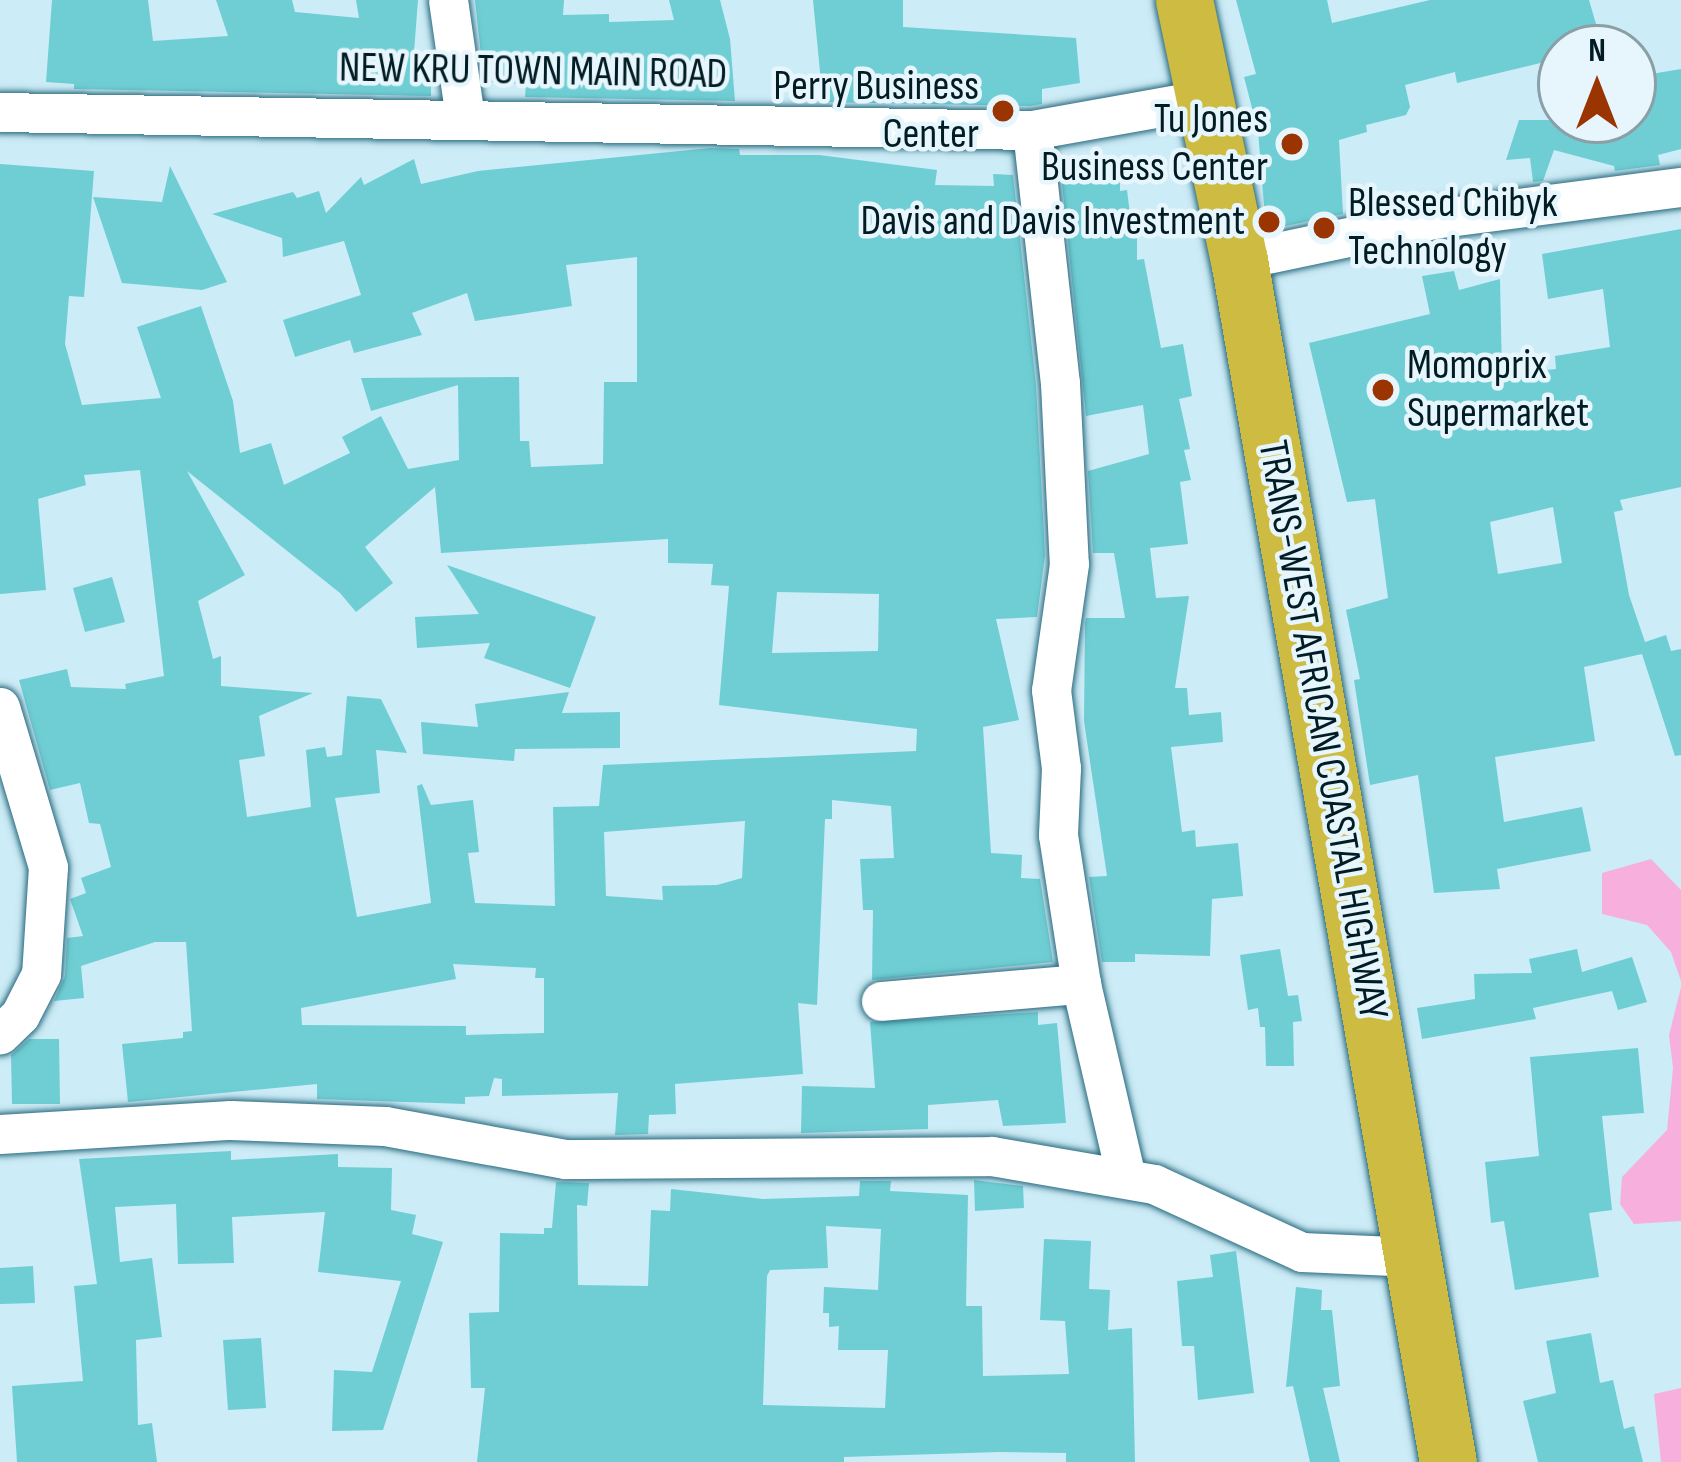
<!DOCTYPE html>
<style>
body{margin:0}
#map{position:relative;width:1681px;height:1462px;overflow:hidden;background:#ccecf7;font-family:"Sofia Sans Condensed",sans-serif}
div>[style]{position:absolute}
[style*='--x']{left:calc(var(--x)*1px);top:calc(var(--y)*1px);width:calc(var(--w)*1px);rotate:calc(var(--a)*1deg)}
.green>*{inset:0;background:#f7b0de}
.building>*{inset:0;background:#6fced4}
.roads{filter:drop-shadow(0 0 3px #286a7e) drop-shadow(0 0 3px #286a7e)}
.minor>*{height:39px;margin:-19.5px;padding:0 19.5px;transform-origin:19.5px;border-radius:19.5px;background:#fff}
.highway>*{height:57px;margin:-28.5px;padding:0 28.5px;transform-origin:28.5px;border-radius:28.5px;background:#cdbb42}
.dots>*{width:33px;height:33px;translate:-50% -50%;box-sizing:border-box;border:6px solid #e7f6fc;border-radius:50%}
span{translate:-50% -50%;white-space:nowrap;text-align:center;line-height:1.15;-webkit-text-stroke:9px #e7f6fc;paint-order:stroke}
.street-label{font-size:42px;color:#011c24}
.poi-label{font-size:42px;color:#011c24}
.right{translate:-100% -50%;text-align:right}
.left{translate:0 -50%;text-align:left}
.north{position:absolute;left:1537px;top:24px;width:120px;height:120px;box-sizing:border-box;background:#e7f6fc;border:3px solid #8b9fa6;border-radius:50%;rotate:0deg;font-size:33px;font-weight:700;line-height:48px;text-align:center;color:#011c24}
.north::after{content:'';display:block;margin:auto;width:42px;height:54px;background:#9a3502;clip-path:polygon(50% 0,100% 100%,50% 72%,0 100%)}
</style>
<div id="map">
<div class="green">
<i style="clip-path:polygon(1651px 859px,1681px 890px,1681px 981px,1671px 952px,1647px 925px,1602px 914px,1602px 873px)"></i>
<i style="clip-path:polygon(1681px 987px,1681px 1221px,1634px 1224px,1620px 1204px,1622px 1177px,1667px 1130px,1673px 1068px,1669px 1035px)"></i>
<i style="clip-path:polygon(1681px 1388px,1681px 1462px,1661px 1462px,1654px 1394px)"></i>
</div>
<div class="building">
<i style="clip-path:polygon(52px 0,148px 0,153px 41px,228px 36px,216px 0,292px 0,295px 12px,359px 18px,356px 0,418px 0,412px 78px,431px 78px,431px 96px,74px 89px,74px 84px,46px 82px)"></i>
<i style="clip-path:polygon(475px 0,564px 0,563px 15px,609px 14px,609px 22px,674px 20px,669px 0,720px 0,730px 39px,735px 101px,525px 97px,526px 84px,484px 82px)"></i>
<i style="clip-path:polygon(813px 0,903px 0,903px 27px,1076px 38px,1080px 83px,1042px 89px,1042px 104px,1030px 106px,823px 102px)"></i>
<i style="clip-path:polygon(1236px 0,1327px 0,1332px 23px,1430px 0,1589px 0,1599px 34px,1591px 37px,1596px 48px,1561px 48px,1561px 58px,1457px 83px,1455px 72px,1405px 85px,1410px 107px,1406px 115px,1366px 125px,1367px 132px,1339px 140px,1343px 214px,1266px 230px,1258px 131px,1244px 77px,1256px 74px)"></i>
<i style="clip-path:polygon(1681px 69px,1681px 149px,1658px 155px,1660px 165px,1615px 171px,1614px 166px,1554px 150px,1543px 181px,1533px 182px,1530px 158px,1506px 160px,1519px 120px,1633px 120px,1633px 77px)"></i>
<i style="clip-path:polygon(evenodd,710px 148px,739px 149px,740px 155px,819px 155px,937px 170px,935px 185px,994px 186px,993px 174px,1013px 175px,1036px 385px,1045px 555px,1037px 617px,996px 619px,1019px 720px,983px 727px,991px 853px,1022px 855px,1021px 878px,1040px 879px,1053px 962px,872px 980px,873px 910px,863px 910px,860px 859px,894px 858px,891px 806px,832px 800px,832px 819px,825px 819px,817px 1005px,798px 1003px,803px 1074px,675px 1084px,676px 1114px,649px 1115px,648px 1134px,615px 1135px,618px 1093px,502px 1096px,502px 1079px,494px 1078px,489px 1096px,465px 1097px,465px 1104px,317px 1099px,317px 1084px,128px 1102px,122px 1044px,183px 1038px,183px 1032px,192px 1031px,186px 942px,155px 942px,81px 966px,84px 998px,54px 1001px,65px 976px,67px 938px,83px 936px,70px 899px,86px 893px,81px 878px,111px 867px,100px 824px,89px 823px,80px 783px,50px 790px,19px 680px,67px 669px,71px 687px,126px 689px,125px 684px,164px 676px,140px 470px,84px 475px,86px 485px,38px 499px,46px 590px,0 594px,0 164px,94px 171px,84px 297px,69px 296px,65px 344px,82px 405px,161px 398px,137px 327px,201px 306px,233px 401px,240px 453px,271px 443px,284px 485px,350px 453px,342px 437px,381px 416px,408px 469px,459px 460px,458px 385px,371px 411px,361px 378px,519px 377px,520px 441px,529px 441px,531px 467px,603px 464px,604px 382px,637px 382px,637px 257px,566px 265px,572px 306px,475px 321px,467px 293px,412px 313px,422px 335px,354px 353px,350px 340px,295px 357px,283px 320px,361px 295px,344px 241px,283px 257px,282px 238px,212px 214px,293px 192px,297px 198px,319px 191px,326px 213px,361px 177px,364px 185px,414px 159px,421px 184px,478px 171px,710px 148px,187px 471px,340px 593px,356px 612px,393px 583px,365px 547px,435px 487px,441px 553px,668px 539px,668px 563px,713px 564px,711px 585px,729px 586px,719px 705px,917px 729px,916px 751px,603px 765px,599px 806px,553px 807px,555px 906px,475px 903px,468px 853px,479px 852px,473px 800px,431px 805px,422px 784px,417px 786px,431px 903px,357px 917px,335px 798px,380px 793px,376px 750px,407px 753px,381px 699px,347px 696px,342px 755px,327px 757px,325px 747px,306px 750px,311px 807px,247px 817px,239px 760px,265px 756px,259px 716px,313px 693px,221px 686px,221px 656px,213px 659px,198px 601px,245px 575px,187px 471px,710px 148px,777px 592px,879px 594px,878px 651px,772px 653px,777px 592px,710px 148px,745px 821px,742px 878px,717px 885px,662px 886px,663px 900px,606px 896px,604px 832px,745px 821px,710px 148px,453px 964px,536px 968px,535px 978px,544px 978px,544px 1033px,466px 1035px,466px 1026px,302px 1025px,301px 1008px,456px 979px,453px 964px)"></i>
<i style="clip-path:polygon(170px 166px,227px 282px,202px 290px,122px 283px,93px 197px,162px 202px)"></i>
<i style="clip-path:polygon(1120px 173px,1120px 191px,1127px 190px,1132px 230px,1137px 229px,1137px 260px,1144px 259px,1161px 348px,1183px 344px,1192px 396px,1179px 399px,1190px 449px,1184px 450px,1191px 480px,1180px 482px,1188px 544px,1150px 548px,1156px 598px,1189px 596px,1175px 688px,1187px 688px,1189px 715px,1221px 712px,1223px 742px,1171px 747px,1182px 832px,1195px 830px,1196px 847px,1238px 843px,1243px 896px,1212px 899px,1210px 956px,1135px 954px,1135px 962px,1102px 962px,1089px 877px,1107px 876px,1084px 721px,1085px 623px,1086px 618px,1125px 618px,1114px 553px,1093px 553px,1088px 471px,1149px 454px,1143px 405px,1086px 416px,1061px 174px)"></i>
<i style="clip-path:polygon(evenodd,1681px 229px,1681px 487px,1620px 500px,1623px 510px,1614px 512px,1629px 595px,1645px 642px,1666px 635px,1671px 651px,1681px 649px,1681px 755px,1675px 756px,1642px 654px,1584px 667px,1595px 741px,1495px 757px,1504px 822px,1582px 807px,1591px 851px,1497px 869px,1500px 889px,1434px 893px,1418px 775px,1370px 785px,1354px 680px,1360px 679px,1346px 610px,1388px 598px,1375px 499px,1347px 502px,1309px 343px,1430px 314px,1422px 276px,1454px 271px,1459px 290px,1500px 279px,1502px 374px,1556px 369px,1555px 356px,1610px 347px,1603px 289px,1548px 299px,1542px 254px,1681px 229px,1553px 507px,1562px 563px,1498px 574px,1490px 522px,1553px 507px)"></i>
<i style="clip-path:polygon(447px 565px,596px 617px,570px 688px,484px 658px,490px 643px,417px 648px,415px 617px,479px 614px)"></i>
<i style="clip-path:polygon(112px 577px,125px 622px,85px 632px,73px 588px)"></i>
<i style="clip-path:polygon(569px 692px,562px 713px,620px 712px,620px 748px,515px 749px,514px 761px,423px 754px,421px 722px,478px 727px,475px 704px)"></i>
<i style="clip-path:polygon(1280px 949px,1288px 996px,1298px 995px,1302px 1021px,1293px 1022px,1294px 1066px,1266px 1066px,1265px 1027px,1260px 1027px,1258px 1008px,1248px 1010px,1240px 955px)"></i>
<i style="clip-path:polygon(1577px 949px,1582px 972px,1632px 957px,1647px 1002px,1618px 1010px,1612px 991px,1533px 1008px,1536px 1019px,1422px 1039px,1417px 1008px,1475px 999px,1474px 974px,1532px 973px,1529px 959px)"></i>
<i style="clip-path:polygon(1038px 1012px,1038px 1025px,1057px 1023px,1066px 1123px,1003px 1126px,998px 1100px,928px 1105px,928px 1129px,801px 1133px,802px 1086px,875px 1088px,870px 1022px)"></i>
<i style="clip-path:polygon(29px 1039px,59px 1039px,60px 1104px,12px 1104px,11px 1055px)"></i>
<i style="clip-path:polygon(1638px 1048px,1644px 1113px,1602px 1116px,1612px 1210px,1589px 1213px,1599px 1277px,1515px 1290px,1504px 1221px,1491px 1223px,1485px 1162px,1539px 1156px,1530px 1057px)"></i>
<i style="clip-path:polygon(231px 1151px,231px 1160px,338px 1154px,338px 1167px,392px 1168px,391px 1210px,416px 1215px,412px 1234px,443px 1242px,383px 1430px,332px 1431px,334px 1370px,372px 1372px,401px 1281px,318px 1272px,325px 1212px,232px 1217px,234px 1263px,178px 1264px,176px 1204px,115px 1207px,120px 1262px,152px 1258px,162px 1337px,136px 1340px,138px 1425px,152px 1423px,157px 1462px,17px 1462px,12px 1386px,83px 1381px,74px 1286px,97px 1284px,79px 1159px)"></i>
<i style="clip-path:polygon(974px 1180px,1023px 1186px,1024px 1208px,975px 1211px)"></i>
<i style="clip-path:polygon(evenodd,860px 1181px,891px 1181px,890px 1191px,968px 1195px,966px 1306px,982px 1306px,983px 1376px,1069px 1374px,1065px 1321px,1040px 1320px,1044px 1239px,1091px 1241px,1089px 1289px,1110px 1290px,1108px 1330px,1132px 1328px,1135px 1462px,1066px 1462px,1066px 1453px,999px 1452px,844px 1457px,844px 1462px,477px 1462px,485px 1388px,471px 1388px,469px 1313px,499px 1312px,500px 1233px,544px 1234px,544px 1228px,552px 1228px,556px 1182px,589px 1183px,587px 1206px,577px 1205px,578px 1285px,648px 1286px,651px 1210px,670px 1211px,671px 1189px,763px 1199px,859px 1196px,860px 1181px,826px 1226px,881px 1229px,878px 1290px,824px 1287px,823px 1313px,829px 1313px,829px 1327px,839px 1326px,838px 1350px,888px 1350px,885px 1408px,763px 1405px,767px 1276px,770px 1270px,828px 1268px,826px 1226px)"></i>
<i style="clip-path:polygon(1236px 1251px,1254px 1393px,1198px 1400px,1194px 1346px,1182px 1346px,1177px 1281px,1213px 1277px,1210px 1255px)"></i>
<i style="clip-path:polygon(33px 1266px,35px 1303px,0 1304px,0 1268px)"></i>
<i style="clip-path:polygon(1296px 1287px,1322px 1290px,1321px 1310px,1332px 1310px,1340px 1386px,1323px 1388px,1340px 1462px,1310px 1462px,1293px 1386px,1286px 1387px)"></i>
<i style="clip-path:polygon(1591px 1333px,1600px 1383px,1613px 1380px,1624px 1429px,1634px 1426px,1643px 1462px,1538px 1462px,1523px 1401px,1556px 1393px,1546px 1341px)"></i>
<i style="clip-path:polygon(261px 1338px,266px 1408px,228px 1410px,223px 1340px)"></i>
</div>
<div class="roads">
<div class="minor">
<i style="--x:448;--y:0;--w:119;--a:81.8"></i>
<i style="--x:0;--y:112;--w:1032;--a:1"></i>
<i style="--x:1032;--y:130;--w:177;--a:-10.1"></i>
<i style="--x:1032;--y:130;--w:255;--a:83.7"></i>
<i style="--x:1060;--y:383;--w:181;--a:87.2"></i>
<i style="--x:1069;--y:564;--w:127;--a:98.1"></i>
<i style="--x:1051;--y:690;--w:79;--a:82.7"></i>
<i style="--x:1061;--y:768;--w:67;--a:92.6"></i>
<i style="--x:1058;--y:835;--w:151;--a:81.2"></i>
<i style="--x:1081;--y:984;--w:199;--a:76.9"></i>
<i style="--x:1239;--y:260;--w:198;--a:-11.9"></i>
<i style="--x:1433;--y:219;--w:250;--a:-7.4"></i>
<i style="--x:0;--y:707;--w:167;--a:73.3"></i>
<i style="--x:48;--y:867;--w:107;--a:93.7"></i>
<i style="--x:41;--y:974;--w:46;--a:117.1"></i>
<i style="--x:20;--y:1015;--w:28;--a:136"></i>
<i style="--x:881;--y:1001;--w:201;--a:-4.9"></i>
<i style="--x:0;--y:1134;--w:231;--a:-3.5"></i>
<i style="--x:231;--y:1120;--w:154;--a:2.2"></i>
<i style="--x:385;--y:1126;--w:183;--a:10.4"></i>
<i style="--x:565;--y:1159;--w:427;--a:-0.4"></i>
<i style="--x:992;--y:1156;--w:164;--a:9.8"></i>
<i style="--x:1154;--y:1184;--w:163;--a:24.7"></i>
<i style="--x:1302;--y:1252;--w:114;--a:2.5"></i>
</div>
<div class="highway">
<i style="--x:1184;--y:0;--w:266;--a:78.1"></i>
<i style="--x:1239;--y:260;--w:1220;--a:80.14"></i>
</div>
</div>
<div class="dots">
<i style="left:1003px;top:111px;background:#9a3502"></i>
<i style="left:1292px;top:144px;background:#9a3502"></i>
<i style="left:1269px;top:222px;background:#9a3502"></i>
<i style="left:1324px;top:228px;background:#9a3502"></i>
<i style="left:1383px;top:390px;background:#9a3502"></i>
</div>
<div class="street-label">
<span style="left:533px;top:72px;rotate:1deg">NEW KRU TOWN MAIN ROAD</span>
<span style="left:1322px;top:730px;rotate:80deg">TRANS-WEST AFRICAN COASTAL HIGHWAY</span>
</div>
<div class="poi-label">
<span class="right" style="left:979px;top:111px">Perry Business<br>Center</span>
<span class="right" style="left:1268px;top:144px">Tu Jones<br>Business Center</span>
<span class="left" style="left:1348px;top:228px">Blessed Chibyk<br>Technology</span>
<span class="right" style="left:1245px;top:222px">Davis and Davis Investment</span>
<span class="left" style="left:1407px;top:390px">Momoprix<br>Supermarket</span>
</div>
<div class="north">N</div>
</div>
